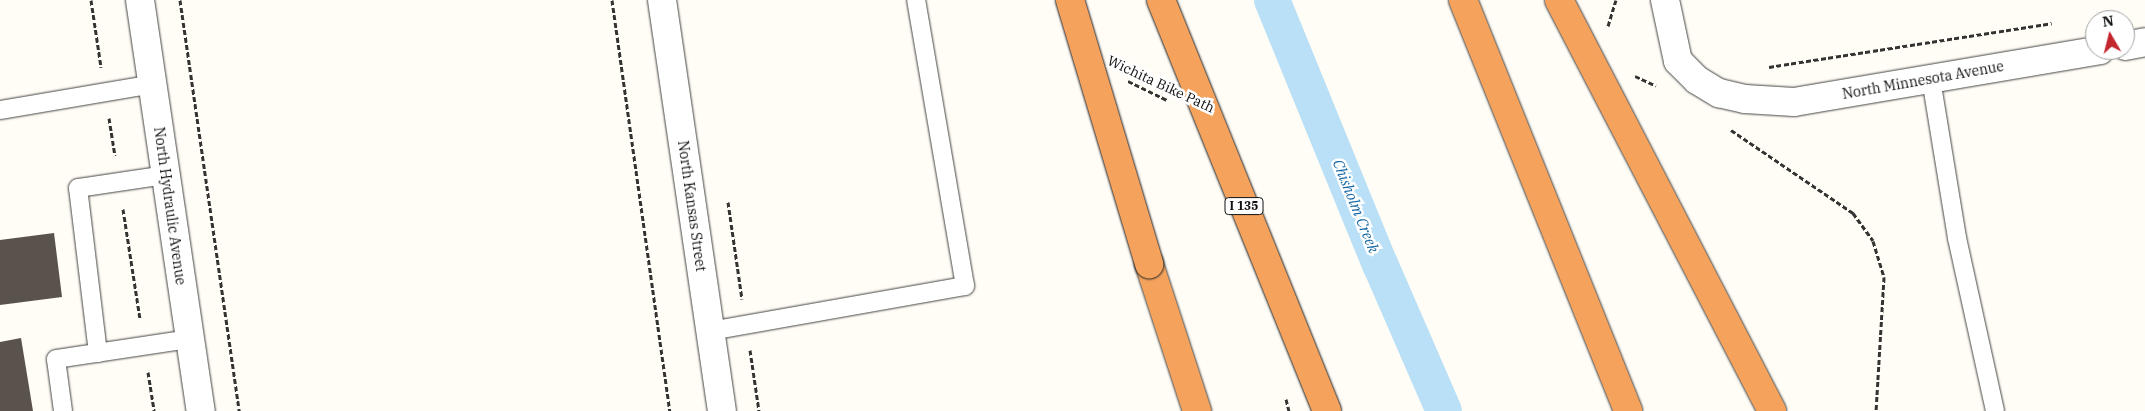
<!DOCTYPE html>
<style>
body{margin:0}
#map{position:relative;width:2145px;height:411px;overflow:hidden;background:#fffdf5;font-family:"IBM Plex Serif",serif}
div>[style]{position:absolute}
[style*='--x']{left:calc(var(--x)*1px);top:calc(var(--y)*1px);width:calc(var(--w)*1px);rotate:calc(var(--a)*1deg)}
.canal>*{height:36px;margin:-18px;padding:0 18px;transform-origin:18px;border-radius:18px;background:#b9e0f7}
.building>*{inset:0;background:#5a524d}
.path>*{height:3px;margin-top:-1.5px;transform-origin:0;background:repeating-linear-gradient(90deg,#333 0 5px,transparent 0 7.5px)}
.roads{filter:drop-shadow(0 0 1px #444) drop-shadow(0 0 1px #444)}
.service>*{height:18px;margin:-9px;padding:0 9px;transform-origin:9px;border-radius:9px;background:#fff}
.minor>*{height:28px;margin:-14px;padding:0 14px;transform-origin:14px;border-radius:14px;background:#fff}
.tertiary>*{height:28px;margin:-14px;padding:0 14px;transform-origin:14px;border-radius:14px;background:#fff}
.motorway>*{height:28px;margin:-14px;padding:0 14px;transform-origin:14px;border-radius:14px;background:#f5a25d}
.bridges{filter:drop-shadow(0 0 1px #222) drop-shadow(0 0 1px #222)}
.motorway-bridge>*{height:28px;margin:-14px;padding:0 14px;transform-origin:14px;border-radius:14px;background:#f5a25d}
span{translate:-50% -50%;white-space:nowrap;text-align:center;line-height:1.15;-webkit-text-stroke:5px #fff;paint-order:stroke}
.shield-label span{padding:1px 4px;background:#fff;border:1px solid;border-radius:4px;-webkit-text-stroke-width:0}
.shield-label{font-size:12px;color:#111;font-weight:700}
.street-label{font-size:14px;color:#111}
.water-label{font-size:15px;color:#1768a6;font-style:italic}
.north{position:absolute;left:2085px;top:10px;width:50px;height:50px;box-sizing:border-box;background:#fff;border:1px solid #a0a0a0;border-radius:50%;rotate:352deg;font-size:14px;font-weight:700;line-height:20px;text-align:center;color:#111}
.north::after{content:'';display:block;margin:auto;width:18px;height:22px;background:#c4262e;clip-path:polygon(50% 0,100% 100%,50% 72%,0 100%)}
</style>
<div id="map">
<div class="canal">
<i style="--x:1272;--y:0;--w:285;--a:67.8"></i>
<i style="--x:1380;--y:264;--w:160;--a:66.5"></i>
</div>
<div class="building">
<i style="clip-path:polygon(54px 233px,62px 297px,0 305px,0 240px)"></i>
<i style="clip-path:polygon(21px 338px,33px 411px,0 411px,0 342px)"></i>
</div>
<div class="path">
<i style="--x:91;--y:0;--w:68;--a:81.5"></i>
<i style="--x:180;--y:0;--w:415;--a:81.8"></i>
<i style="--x:612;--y:0;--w:415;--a:82"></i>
<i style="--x:2098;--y:16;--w:19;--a:-6"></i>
<i style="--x:1608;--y:26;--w:27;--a:-73"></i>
<i style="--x:1769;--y:67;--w:286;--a:-8.8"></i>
<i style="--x:1635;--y:76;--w:23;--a:25"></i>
<i style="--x:1128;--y:81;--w:43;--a:26"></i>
<i style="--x:109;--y:118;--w:38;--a:81"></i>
<i style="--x:1731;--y:130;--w:148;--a:34.2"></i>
<i style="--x:1853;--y:213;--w:34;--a:54"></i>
<i style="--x:1873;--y:241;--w:38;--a:73"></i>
<i style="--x:1884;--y:277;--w:134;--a:93.4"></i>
<i style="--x:728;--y:202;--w:98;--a:81.8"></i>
<i style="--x:123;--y:209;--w:111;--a:81.2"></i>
<i style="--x:750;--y:350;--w:62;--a:81.6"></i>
<i style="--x:148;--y:372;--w:39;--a:81"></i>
<i style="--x:1286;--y:399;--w:12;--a:76"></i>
</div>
<div class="roads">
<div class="service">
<i style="--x:1931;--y:79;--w:161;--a:80.7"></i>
<i style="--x:1957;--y:238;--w:177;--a:77.6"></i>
<i style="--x:0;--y:110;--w:155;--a:-9.6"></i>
<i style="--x:710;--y:331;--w:259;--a:-10"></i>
<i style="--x:965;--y:286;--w:290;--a:-99.7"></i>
<i style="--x:98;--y:353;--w:166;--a:-96.9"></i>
<i style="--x:78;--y:188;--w:89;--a:-8.4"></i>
<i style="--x:63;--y:411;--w:52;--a:-97.7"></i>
<i style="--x:56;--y:359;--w:135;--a:-8.5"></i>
</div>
<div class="minor">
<i style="--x:662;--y:0;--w:415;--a:81.7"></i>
<i style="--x:1665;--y:0;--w:62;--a:78"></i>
<i style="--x:1678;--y:61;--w:27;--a:45"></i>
<i style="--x:1697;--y:80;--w:26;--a:31"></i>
<i style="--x:1719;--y:93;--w:27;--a:13"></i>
<i style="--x:1745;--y:99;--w:49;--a:3.5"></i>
<i style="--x:1794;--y:102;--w:310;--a:-9.6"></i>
<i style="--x:2125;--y:46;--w:20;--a:-11"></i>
</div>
<div class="tertiary">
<i style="--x:140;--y:0;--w:416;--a:81.6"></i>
</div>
<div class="motorway">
<i style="--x:1463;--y:0;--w:443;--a:68.1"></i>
<i style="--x:1559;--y:0;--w:463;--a:62.6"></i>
<i style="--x:1149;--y:264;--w:155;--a:71.9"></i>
</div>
</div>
<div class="bridges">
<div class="motorway-bridge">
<i style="--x:1070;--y:0;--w:276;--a:73.3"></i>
<i style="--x:1161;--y:0;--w:443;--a:68"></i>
</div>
</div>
<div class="shield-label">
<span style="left:1244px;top:206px">I 135</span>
</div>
<div class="street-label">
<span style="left:1923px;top:80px;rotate:-10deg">North Minnesota Avenue</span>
<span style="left:1161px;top:84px;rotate:25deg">Wichita Bike Path</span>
<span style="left:170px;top:206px;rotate:82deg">North Hydraulic Avenue</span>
<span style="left:692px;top:206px;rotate:82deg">North Kansas Street</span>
</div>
<div class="water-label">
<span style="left:1356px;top:206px;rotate:68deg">Chisholm Creek</span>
</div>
<div class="north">N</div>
</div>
